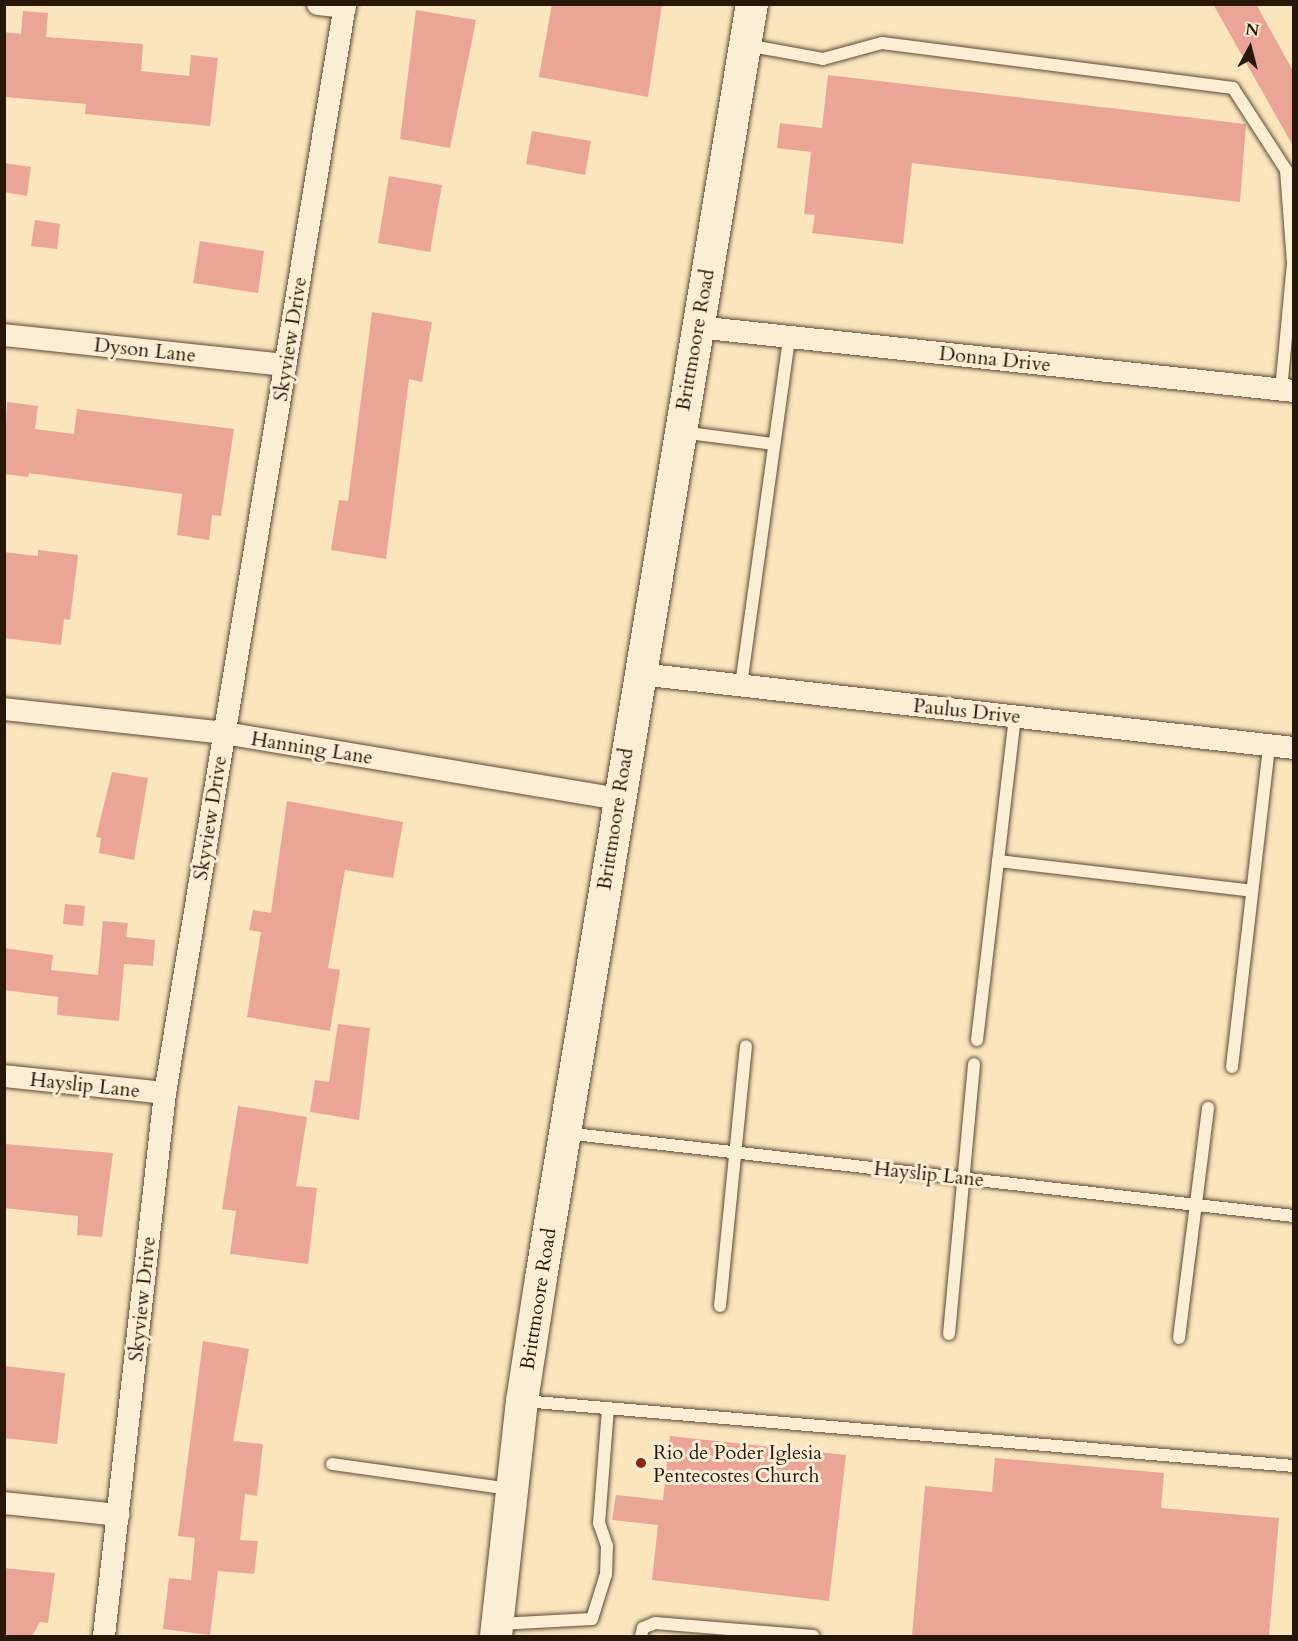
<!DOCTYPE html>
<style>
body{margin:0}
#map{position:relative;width:1298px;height:1641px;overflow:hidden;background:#fae5bd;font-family:Cardo,serif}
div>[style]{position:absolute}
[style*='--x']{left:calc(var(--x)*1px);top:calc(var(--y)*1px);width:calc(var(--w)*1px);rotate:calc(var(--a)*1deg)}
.building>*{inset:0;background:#eaa597}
.roads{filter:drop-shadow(0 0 2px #5c4a34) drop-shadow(0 0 2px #5c4a34)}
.service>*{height:12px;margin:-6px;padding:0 6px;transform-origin:6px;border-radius:6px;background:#fceed4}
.minor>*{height:22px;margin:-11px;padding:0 11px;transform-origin:11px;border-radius:11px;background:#fceed4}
.secondary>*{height:32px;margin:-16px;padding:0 16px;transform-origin:16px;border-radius:16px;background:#fceed4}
.dots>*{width:16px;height:16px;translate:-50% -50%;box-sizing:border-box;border:3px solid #fceed4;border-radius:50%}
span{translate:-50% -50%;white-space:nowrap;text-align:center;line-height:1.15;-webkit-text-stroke:6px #fceed4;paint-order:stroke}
.street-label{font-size:20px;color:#281607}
.poi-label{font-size:20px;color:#281607}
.left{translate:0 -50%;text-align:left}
.frame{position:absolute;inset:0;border:6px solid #281607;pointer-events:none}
.north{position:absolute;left:1220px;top:18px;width:60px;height:60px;-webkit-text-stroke:4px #fceed4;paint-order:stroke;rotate:7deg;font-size:16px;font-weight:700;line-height:24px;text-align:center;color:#281607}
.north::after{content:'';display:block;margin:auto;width:21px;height:27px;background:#281607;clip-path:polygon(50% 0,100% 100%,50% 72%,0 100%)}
</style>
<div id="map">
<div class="building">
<i style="clip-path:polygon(552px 4px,662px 4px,648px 97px,539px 77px)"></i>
<i style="clip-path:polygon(1213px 4px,1256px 4px,1293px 71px,1293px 146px)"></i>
<i style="clip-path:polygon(416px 10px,476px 20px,450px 148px,400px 139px)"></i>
<i style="clip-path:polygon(23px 11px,48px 13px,46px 37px,143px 44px,141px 71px,189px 76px,191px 55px,218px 58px,210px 126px,85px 114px,86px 104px,4px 97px,4px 32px,21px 34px)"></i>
<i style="clip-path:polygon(828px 75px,1246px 124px,1240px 202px,912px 163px,903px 244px,812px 233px,815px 215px,804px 214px,811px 152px,777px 148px,780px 123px,822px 128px)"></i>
<i style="clip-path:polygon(532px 131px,591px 141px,585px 175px,526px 164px)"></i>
<i style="clip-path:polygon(4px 163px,31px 167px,27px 196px,4px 192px)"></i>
<i style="clip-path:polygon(389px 176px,442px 185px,430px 252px,378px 243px)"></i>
<i style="clip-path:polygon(35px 220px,60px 224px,57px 249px,31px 246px)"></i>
<i style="clip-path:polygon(200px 241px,264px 251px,258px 293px,193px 283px)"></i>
<i style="clip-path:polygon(372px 312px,432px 322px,422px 382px,409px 379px,386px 559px,331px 550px,339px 500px,348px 501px)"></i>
<i style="clip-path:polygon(7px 402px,38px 406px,35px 429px,74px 434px,77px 409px,234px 429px,221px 516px,212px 515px,209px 540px,177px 535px,182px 494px,29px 473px,28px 477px,4px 474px)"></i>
<i style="clip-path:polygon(38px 550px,78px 555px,70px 620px,64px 619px,61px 645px,4px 638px,4px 552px,38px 556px)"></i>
<i style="clip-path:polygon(112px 772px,148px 778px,134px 860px,99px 853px,101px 838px,96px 837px)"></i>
<i style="clip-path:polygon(287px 801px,403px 822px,393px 878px,345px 870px,328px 968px,340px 970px,330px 1031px,247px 1017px,261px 932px,249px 930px,253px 910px,271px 913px)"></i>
<i style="clip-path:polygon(65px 904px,85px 906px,83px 926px,63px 924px)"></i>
<i style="clip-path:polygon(103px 921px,128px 923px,126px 937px,155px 940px,153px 966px,124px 964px,119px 1021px,57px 1015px,58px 997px,4px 990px,4px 948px,53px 955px,51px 970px,98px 975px)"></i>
<i style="clip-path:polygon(338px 1024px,370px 1028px,359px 1120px,310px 1112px,315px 1080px,329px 1082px)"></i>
<i style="clip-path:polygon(238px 1106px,307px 1117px,296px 1186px,317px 1188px,308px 1264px,230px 1254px,236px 1211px,222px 1209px)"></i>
<i style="clip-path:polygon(4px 1144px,113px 1153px,102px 1237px,77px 1235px,78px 1216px,4px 1208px)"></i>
<i style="clip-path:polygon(203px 1341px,249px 1349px,233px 1441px,263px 1444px,257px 1496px,245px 1494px,240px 1540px,258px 1541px,254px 1574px,218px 1571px,210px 1635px,163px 1629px,169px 1578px,191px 1580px,195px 1538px,178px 1536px)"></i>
<i style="clip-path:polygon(4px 1366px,65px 1373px,57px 1444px,4px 1438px)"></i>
<i style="clip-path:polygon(670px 1436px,846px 1455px,829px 1601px,652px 1580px,658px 1525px,612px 1520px,616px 1495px,663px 1500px)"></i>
<i style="clip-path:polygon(995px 1458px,1164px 1473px,1161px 1508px,1279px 1518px,1269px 1636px,912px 1636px,925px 1486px,992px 1492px)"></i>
<i style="clip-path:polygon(4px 1568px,55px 1573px,48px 1623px,40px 1622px,32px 1636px,4px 1636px)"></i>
</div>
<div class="roads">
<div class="service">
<i style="--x:746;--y:45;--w:78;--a:10.3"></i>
<i style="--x:823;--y:59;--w:61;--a:-15.2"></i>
<i style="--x:882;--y:43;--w:354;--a:7.3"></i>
<i style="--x:1233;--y:88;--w:98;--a:57.1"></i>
<i style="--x:1286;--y:170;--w:93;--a:85.7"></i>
<i style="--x:1293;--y:263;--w:127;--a:95.4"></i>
<i style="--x:681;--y:432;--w:94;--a:7.4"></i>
<i style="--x:741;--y:685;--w:351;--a:-82.1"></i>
<i style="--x:998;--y:861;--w:256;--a:6.7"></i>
<i style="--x:977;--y:1040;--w:326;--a:-83.3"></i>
<i style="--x:1232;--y:1067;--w:323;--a:-83.4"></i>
<i style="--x:565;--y:1133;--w:734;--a:6.5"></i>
<i style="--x:720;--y:1306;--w:261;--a:-84.3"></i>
<i style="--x:949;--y:1334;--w:271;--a:-84.7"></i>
<i style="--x:1179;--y:1338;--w:232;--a:-82.8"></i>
<i style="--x:523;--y:1401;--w:774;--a:4.82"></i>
<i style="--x:332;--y:1464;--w:181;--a:8"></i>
<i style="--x:499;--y:1624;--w:93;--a:-3.1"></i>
<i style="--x:592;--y:1619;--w:47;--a:-72.7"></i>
<i style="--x:606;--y:1574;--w:28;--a:-88"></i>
<i style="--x:607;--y:1546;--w:24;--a:-109"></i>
<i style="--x:599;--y:1523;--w:114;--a:-85.5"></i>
<i style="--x:641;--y:1636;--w:8;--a:-76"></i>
<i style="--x:643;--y:1628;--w:13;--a:-23"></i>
<i style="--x:655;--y:1623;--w:159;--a:4.7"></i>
</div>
<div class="minor">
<i style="--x:318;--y:4;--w:27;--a:6"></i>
<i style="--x:697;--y:327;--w:600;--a:6.12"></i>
<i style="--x:4;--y:335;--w:283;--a:6.1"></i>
<i style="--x:640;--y:674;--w:658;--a:6.46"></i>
<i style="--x:4;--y:709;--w:221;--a:6.2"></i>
<i style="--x:224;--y:733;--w:399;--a:9.5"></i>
<i style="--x:4;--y:1076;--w:162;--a:6"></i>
<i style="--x:4;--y:1503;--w:115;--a:6"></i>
<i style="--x:104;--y:1636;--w:546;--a:-83.59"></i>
<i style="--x:165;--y:1093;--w:1104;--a:-80.61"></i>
</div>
<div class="secondary">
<i style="--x:496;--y:1636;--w:236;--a:-83.7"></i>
<i style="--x:522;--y:1401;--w:124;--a:-81.2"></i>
<i style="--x:541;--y:1278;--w:1291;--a:-80.6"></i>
</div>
</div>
<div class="dots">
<i style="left:641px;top:1463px;background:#8f2418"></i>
</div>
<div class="street-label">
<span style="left:290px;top:339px;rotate:-81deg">Skyview Drive</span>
<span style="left:695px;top:340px;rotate:-80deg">Brittmoore Road</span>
<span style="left:145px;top:350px;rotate:6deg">Dyson Lane</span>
<span style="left:995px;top:359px;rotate:6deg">Donna Drive</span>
<span style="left:967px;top:711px;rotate:6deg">Paulus Drive</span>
<span style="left:312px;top:748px;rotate:9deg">Hanning Lane</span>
<span style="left:210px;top:818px;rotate:-81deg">Skyview Drive</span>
<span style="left:615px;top:819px;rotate:-81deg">Brittmoore Road</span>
<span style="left:85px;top:1085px;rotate:6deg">Hayslip Lane</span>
<span style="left:929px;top:1174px;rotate:6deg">Hayslip Lane</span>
<span style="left:142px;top:1299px;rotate:-84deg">Skyview Drive</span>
<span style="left:538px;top:1299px;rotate:-81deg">Brittmoore Road</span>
</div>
<div class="poi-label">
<span class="left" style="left:653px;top:1464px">Rio de Poder Iglesia<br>Pentecostes Church</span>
</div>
<div class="frame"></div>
<div class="north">N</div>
</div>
